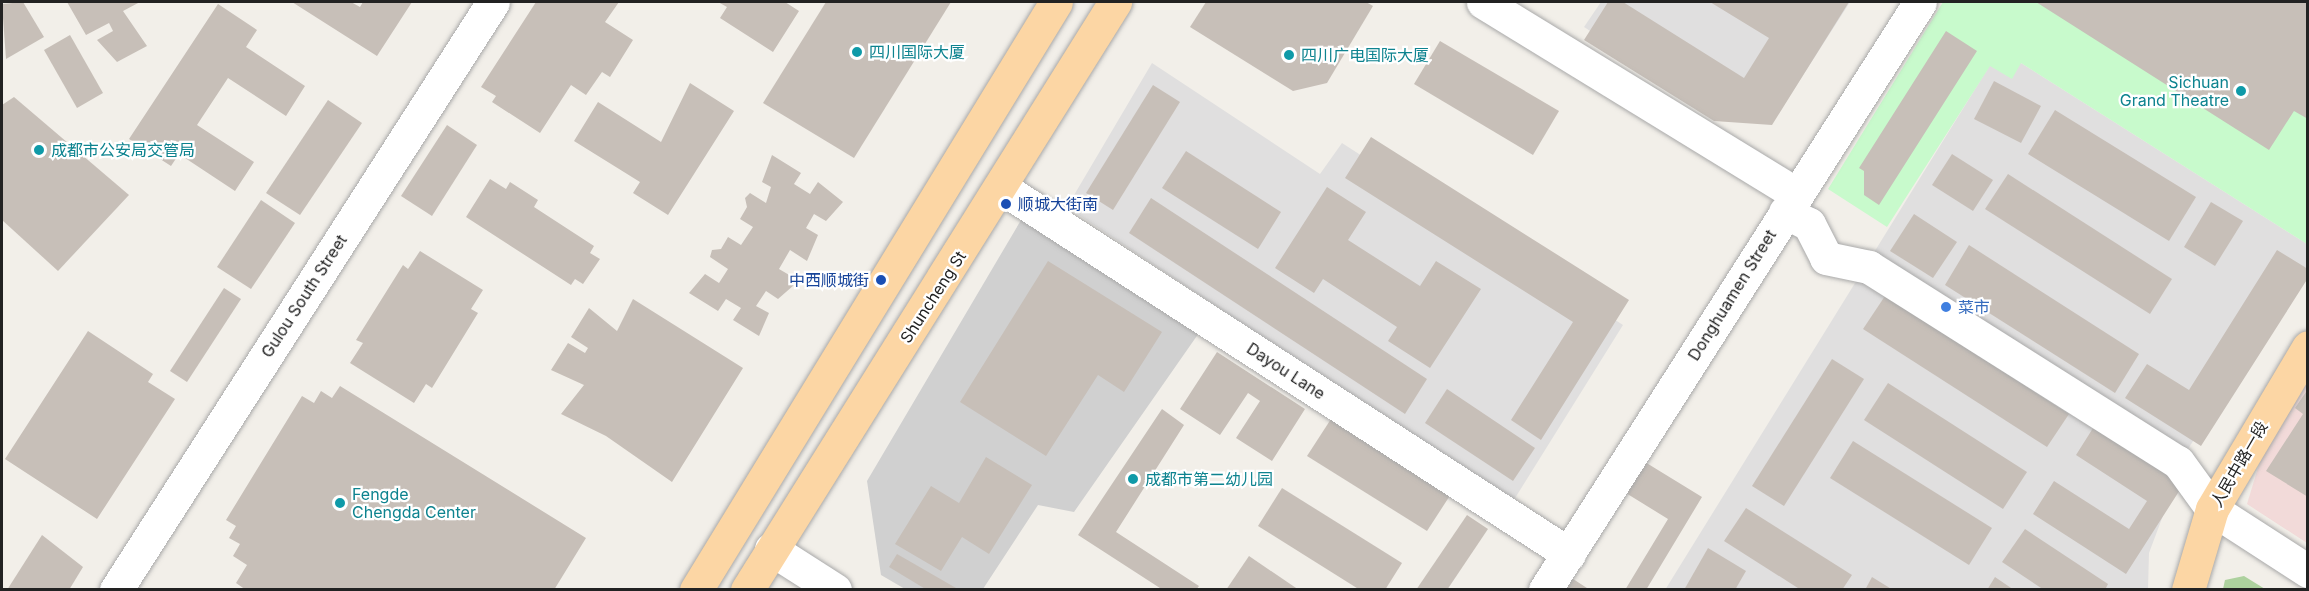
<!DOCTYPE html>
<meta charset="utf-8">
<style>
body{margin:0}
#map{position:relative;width:2309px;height:591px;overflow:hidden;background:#f2efe9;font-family:Inter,"Noto Sans SC",sans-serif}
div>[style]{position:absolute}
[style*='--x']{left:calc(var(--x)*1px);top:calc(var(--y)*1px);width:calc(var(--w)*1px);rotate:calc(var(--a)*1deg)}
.residential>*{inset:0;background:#e0dfdf}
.commercial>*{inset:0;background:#f2dad9}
.religious>*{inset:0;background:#d0d0d0}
.forest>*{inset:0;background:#add19e}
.park>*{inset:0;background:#c8facc}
.building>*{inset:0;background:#c7bfb8}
.roads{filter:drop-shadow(0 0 2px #a9a9a9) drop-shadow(0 0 2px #a9a9a9)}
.minor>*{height:33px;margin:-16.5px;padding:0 16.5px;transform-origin:16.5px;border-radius:16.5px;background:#fff}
.major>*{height:33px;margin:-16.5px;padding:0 16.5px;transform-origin:16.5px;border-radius:16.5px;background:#fcd6a4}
.dots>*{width:16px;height:16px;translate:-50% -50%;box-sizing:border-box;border:3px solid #fff;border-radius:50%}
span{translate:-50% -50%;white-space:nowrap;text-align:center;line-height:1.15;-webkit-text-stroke:4.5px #fff;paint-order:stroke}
.culture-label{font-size:16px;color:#0d838f}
.left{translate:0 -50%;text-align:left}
.right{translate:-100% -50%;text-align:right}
.transit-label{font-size:16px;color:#164399}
.street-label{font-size:16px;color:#222}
.shop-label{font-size:16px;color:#366cbe}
.frame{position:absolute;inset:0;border:3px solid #222;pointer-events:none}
</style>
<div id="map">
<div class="residential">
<i style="clip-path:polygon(1601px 2px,1850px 2px,1782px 108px,1728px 120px,1584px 27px)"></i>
<i style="clip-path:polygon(1152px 63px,1320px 174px,1342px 143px,1623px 325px,1512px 503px,1067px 207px)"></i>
<i style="clip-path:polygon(2021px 63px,2307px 244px,2307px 265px,2188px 449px,2149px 553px,2148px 589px,1665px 590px,1990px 65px)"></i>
</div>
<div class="commercial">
<i style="clip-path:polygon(2307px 370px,2307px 543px,2247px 504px,2261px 458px)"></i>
</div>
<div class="religious">
<i style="clip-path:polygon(1024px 215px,1201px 330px,1074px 512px,1038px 505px,983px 589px,905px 589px,881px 575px,867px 481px)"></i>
</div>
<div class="forest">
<i style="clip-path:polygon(2244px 576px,2265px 589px,2223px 589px,2225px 580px)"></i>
</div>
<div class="park">
<i style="clip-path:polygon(1943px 2px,2307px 2px,2307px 244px,2021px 63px,2012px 79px,1990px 66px,1887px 227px,1828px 189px)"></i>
</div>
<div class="building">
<i style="clip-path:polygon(23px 2px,44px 37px,6px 59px,2px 4px)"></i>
<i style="clip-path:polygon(67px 2px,140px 2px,123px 11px,147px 46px,117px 62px,97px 40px,113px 31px,109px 23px,86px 35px)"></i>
<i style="clip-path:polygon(292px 2px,351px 2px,360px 7px,363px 2px,412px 2px,377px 56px)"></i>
<i style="clip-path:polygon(536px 2px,619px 2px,605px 22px,633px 40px,610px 77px,602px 72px,586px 95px,571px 85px,540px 133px,492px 102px,496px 96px,481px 87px)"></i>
<i style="clip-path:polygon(718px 2px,785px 2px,799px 11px,773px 52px,720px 18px,727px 7px)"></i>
<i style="clip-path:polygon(826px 2px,951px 2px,854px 158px,763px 103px)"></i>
<i style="clip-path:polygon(1206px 2px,1366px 2px,1373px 6px,1327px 83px,1293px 91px,1190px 27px)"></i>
<i style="clip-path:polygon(1608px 2px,1623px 2px,1744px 78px,1769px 38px,1710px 2px,1849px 2px,1772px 125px,1714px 121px,1584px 40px)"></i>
<i style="clip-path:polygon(2036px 2px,2308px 2px,2308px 119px,2294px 111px,2269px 150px)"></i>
<i style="clip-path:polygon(218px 4px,257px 30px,246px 47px,305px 86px,286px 116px,228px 78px,197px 125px,254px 162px,235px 191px,179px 154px,171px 166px,129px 139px)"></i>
<i style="clip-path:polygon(1946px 31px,1977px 51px,1879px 205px,1864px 195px,1864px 171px,1859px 168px)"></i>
<i style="clip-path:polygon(70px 35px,103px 93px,77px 108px,44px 50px)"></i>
<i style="clip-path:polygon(1440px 41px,1559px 111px,1533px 155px,1414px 84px)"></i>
<i style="clip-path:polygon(1994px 81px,2041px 106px,2021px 143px,1974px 119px)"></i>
<i style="clip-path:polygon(690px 83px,734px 111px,668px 215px,633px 193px,640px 182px,574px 141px,598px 102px,661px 142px)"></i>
<i style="clip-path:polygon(1153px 85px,1180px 102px,1113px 210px,1086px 193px)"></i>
<i style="clip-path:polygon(14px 97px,129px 195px,58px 271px,2px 220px,2px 105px)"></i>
<i style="clip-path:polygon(328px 100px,362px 123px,300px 215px,266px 193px)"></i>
<i style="clip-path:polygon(2055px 110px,2196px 197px,2169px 241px,2028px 154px)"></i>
<i style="clip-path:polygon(447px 125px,477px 145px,432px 216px,401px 196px)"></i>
<i style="clip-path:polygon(1371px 137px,1629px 300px,1541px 440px,1511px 420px,1573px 322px,1345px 178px)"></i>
<i style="clip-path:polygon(1186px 151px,1281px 212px,1258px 249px,1162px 188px)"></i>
<i style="clip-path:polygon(1952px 154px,1993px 180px,1973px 211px,1932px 185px)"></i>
<i style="clip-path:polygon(772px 155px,801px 173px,794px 184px,810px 194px,818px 182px,843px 202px,826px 221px,814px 214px,806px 228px,818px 235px,807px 261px,790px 250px,779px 269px,796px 279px,794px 285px,778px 299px,766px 291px,756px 306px,769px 313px,759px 336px,733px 320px,741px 308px,726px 299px,718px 311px,689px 293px,705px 274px,719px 283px,728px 269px,710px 257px,712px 250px,721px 249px,728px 237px,741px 245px,753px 227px,740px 219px,747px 207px,745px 198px,750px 193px,766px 203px,771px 187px,762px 182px)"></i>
<i style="clip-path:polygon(2008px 174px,2172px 279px,2150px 314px,1985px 209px)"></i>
<i style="clip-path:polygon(490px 179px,506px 189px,510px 182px,538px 200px,534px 207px,594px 246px,590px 253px,600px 259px,583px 284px,575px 279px,571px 285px,466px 217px)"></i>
<i style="clip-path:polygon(1327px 187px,1366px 212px,1348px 240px,1420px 286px,1436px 261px,1481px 289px,1430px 368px,1388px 341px,1397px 327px,1323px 279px,1314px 293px,1275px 268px)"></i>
<i style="clip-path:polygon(1151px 198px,1427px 379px,1405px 414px,1129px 233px)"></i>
<i style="clip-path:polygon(261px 200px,295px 223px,251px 289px,217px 267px)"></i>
<i style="clip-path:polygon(2211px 202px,2243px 221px,2215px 266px,2184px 247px)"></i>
<i style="clip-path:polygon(1914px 214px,1957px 242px,1933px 278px,1890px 251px)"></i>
<i style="clip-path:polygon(1969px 245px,2139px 354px,2115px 393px,1945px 285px)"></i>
<i style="clip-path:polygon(2277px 250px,2308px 269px,2308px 278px,2201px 446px,2125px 398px,2147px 364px,2189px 390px)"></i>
<i style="clip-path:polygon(420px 251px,483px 290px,471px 309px,478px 313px,432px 388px,426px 384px,414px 403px,350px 363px,363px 343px,356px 340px,403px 265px,408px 269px)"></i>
<i style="clip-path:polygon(1048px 261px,1162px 332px,1124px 392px,1098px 375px,1046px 456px,960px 402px)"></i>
<i style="clip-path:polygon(224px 288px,241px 299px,187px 382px,170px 371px)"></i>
<i style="clip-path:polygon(1885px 296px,2069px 414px,2047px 447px,1863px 329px)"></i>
<i style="clip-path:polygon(633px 299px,743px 368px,672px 482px,606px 436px,561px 414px,584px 385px,551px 370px,568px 343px,585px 353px,588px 348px,571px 337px,589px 308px,617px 331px)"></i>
<i style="clip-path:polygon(88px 331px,153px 374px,148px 382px,175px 399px,97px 519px,5px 459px)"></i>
<i style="clip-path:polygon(1217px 352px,1305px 409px,1272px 461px,1236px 438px,1260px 401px,1248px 393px,1220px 435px,1180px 409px)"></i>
<i style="clip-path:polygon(1832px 359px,1864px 379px,1784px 506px,1752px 486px)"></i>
<i style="clip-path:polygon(1888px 383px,2027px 472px,2003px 509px,1864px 420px)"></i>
<i style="clip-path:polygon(340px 386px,586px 538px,554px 590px,246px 590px,236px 583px,247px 565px,233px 556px,240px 544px,229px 538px,236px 526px,226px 520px,302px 396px,314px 403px,321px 391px,332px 398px)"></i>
<i style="clip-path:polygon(1447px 389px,1535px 448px,1513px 481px,1425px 423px)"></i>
<i style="clip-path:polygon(2308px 389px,2308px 497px,2266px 471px,2303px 414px,2295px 408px)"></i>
<i style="clip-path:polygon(1162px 409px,1184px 425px,1116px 532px,1199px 586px,1196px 590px,1163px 590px,1078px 535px)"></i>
<i style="clip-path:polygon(1331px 419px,1451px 494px,1427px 531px,1307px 456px)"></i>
<i style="clip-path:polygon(2095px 425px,2185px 482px,2126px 574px,2033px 514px,2054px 481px,2129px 529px,2147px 501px,2076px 455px)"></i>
<i style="clip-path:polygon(1853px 441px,1992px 528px,1969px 565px,1830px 478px)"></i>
<i style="clip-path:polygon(986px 457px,1032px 485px,989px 554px,962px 537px,941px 571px,895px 544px,931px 486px,959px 503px)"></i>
<i style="clip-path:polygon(1640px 459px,1702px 497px,1646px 590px,1625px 590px,1668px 519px,1621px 490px)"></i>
<i style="clip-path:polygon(1282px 488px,1402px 563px,1385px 590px,1360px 590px,1258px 526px)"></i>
<i style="clip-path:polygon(1746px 508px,1852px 575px,1842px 590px,1801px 590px,1724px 541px)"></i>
<i style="clip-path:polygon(1467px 515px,1488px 529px,1447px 590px,1416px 590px)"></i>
<i style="clip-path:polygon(2025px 529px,2108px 584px,2105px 590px,2044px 590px,2002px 562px)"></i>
<i style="clip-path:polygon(42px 535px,83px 567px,69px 590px,7px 590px)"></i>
<i style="clip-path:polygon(1708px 548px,1746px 571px,1735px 590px,1684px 590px)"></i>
<i style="clip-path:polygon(897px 554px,956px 588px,955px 590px,927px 590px,889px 567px)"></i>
<i style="clip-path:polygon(1249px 556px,1299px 590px,1226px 590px)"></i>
<i style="clip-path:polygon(1570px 577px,1590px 590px,1562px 590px)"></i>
<i style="clip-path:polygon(1872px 577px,1893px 590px,1865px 590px)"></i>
<i style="clip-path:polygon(1995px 577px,2014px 590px,1987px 590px)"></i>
</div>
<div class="roads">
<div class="minor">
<i style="--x:1483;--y:2;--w:367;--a:31.5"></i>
<i style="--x:1002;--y:188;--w:675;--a:32.84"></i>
<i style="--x:1785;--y:212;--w:27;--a:27"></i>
<i style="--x:1809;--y:224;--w:38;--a:63"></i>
<i style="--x:1826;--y:258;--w:44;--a:11.8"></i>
<i style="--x:1869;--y:267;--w:365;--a:32.3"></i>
<i style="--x:2178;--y:462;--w:58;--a:54.1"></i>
<i style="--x:2212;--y:509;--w:114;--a:32.9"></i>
<i style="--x:771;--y:549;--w:76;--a:32.6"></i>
<i style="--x:116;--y:590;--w:698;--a:-57.33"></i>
<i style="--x:1545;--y:590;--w:697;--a:-57.47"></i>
</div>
<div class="major">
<i style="--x:696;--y:590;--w:689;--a:-58.52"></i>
<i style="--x:747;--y:590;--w:694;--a:-57.96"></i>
<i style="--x:2188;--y:590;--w:84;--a:-73.5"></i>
<i style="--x:2212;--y:509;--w:188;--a:-59.3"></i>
</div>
</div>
<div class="dots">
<i style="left:857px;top:52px;background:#0f9aa8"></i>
<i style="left:1289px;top:55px;background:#0f9aa8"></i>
<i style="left:2241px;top:91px;background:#0f9aa8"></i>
<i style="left:39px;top:150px;background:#0f9aa8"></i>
<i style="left:1006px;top:204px;background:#1a4fb4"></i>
<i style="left:881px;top:280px;background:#1a4fb4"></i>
<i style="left:1946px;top:307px;background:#3f7fe0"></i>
<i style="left:1133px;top:479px;background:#0f9aa8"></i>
<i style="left:340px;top:503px;background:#0f9aa8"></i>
</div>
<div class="culture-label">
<span class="left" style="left:869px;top:52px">四川国际大厦</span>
<span class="left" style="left:1301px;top:55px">四川广电国际大厦</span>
<span class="right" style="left:2229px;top:91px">Sichuan<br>Grand Theatre</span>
<span class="left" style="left:51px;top:150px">成都市公安局交管局</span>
<span class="left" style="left:1145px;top:479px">成都市第二幼儿园</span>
<span class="left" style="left:352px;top:503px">Fengde<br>Chengda Center</span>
</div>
<div class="transit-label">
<span class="left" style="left:1018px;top:204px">顺城大街南</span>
<span class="right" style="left:869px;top:280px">中西顺城街</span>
</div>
<div class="street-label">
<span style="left:1732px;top:295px;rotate:-58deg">Donghuamen Street</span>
<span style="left:304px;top:296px;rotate:-57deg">Gulou South Street</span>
<span style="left:933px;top:297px;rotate:-57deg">Shuncheng St</span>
<span style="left:1286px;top:371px;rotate:33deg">Dayou Lane</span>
<span style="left:2239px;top:464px;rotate:-60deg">人民中路一段</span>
</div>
<div class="shop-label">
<span class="left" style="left:1958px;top:307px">菜市</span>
</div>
<div class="frame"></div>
</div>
